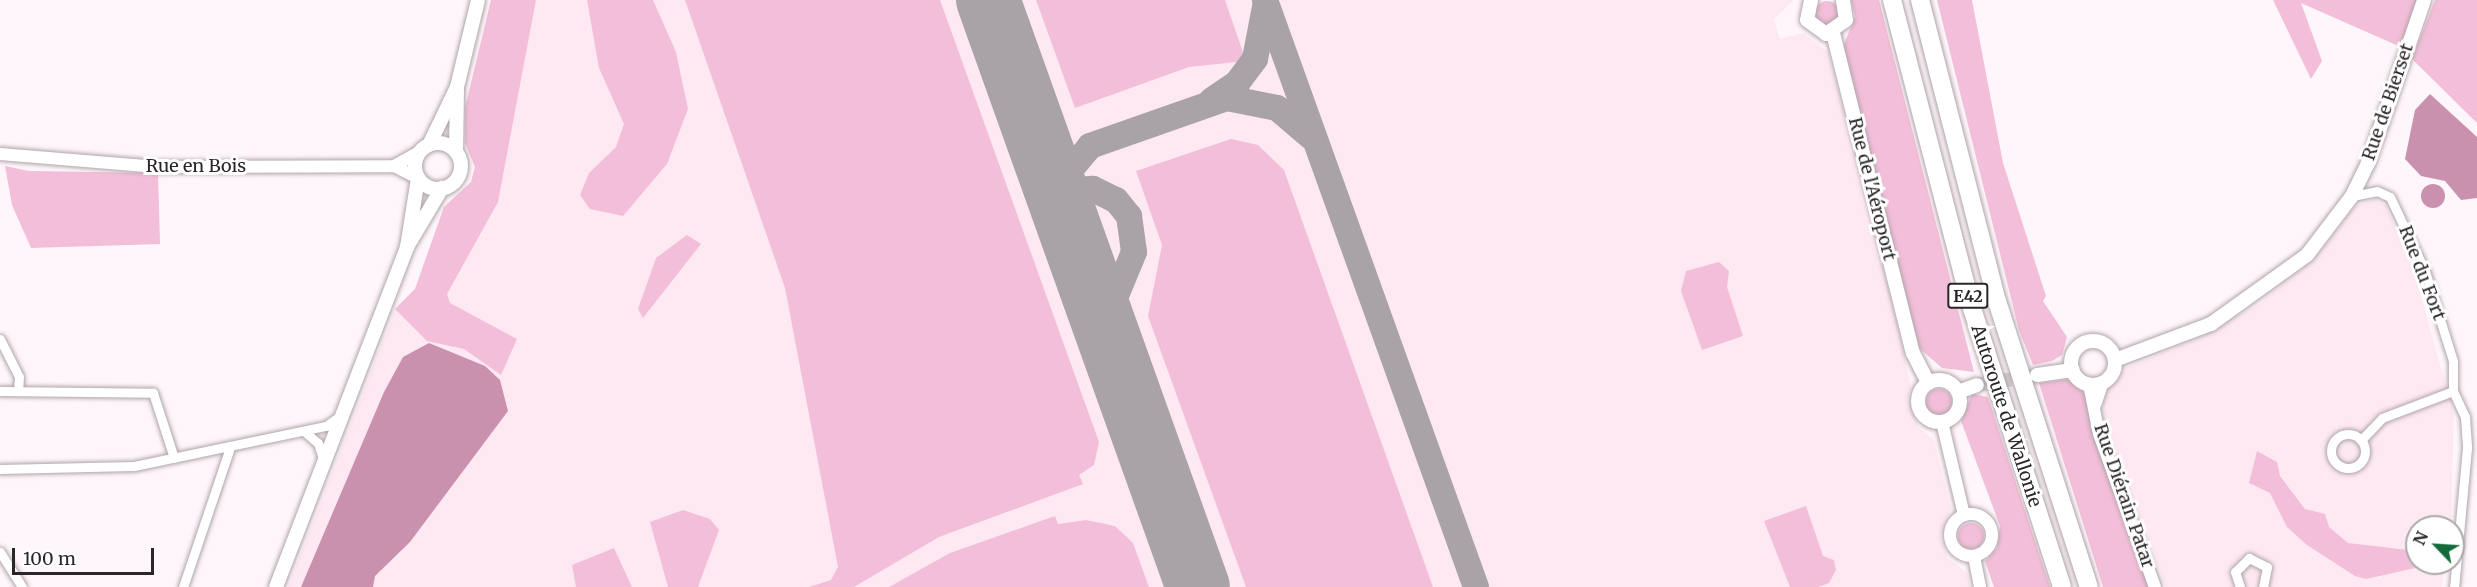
<!DOCTYPE html>
<meta charset="utf-8">
<style>
body{margin:0}
#map{position:relative;width:2477px;height:587px;overflow:hidden;background:#fef6fa;font-family:Merriweather,serif}
div>[style]{position:absolute}
[style*='--x']{left:calc(var(--x)*1px);top:calc(var(--y)*1px);width:calc(var(--w)*1px);rotate:calc(var(--a)*1deg)}
.built>*{inset:0;background:#fee9f3}
.green>*{inset:0;background:#f3bed9}
.round{border-radius:50%}
.water>*{inset:0;background:#ca91af}
.taxiway>*{height:26px;margin:-13px;padding:0 13px;transform-origin:13px;border-radius:13px;background:#a9a2a6}
.runway>*{height:64px;margin:-32px;padding:0 32px;transform-origin:32px;border-radius:32px;background:#a9a2a6}
.secondary-tunnel>*{height:14px;margin-top:-7px;transform-origin:0;background:repeating-linear-gradient(90deg,#d4cdd0 0 14px,transparent 0 21px)}
.roads{filter:drop-shadow(0 0 2px #b0a4aa) drop-shadow(0 0 2px #b0a4aa)}
.minor>*{height:9px;margin:-4.5px;padding:0 4.5px;transform-origin:4.5px;border-radius:4.5px;background:#fff}
.minor>.ring{margin:-4.5px;padding:0;box-sizing:content-box;background:none;border:9px solid #fff;border-radius:50%}
.tertiary>*{height:12px;margin:-6px;padding:0 6px;transform-origin:6px;border-radius:6px;background:#fff}
.tertiary>.ring{margin:-6px;padding:0;box-sizing:content-box;background:none;border:12px solid #fff;border-radius:50%}
.secondary>*{height:14px;margin:-7px;padding:0 7px;transform-origin:7px;border-radius:7px;background:#fff}
.secondary>.ring{margin:-7px;padding:0;box-sizing:content-box;background:none;border:14px solid #fff;border-radius:50%}
.motorway>*{height:18px;margin:-9px;padding:0 9px;transform-origin:9px;border-radius:9px;background:#fff}
span{translate:-50% -50%;white-space:nowrap;text-align:center;line-height:1.15;-webkit-text-stroke:6px #fff;paint-order:stroke}
.shield-label span{padding:2px 4px;background:#fff;border:2px solid;border-radius:4px;-webkit-text-stroke-width:0}
.shield-label{font-size:16px;color:#2b2729;font-weight:700}
.street-label{font-size:18px;color:#2b2729}
.north{position:absolute;left:2405px;top:515px;width:60px;height:60px;box-sizing:border-box;background:#fff;border:2px solid #aaa9a9;border-radius:50%;rotate:295deg;font-size:16px;font-weight:700;line-height:24px;text-align:center;color:#2b2729}
.north::after{content:'';display:block;margin:auto;width:21px;height:27px;background:#156a3c;clip-path:polygon(50% 0,100% 100%,50% 72%,0 100%)}
.scale{position:absolute;left:12px;top:548px;width:142px;height:27px;box-sizing:border-box;border:3px solid #2b2729;border-top:0;padding-left:8px;font-size:18px;line-height:21px;white-space:nowrap;color:#2b2729;-webkit-text-stroke:4px #fff;paint-order:stroke}
</style>
<div id="map">
<div class="built">
<i style="clip-path:polygon(491px 0,1794px 0,1774px 19px,1776px 27px,1780px 39px,1803px 33px,1828px 52px,1899px 331px,1911px 387px,1908px 399px,1919px 428px,1934px 440px,1951px 508px,1941px 536px,1947px 557px,1968px 574px,1970px 587px,288px 587px,395px 309px,415px 289px,444px 207px,471px 182px,475px 167px,465px 143px,465px 108px)"></i>
<i style="clip-path:polygon(2375px 199px,2386px 206px,2416px 279px,2454px 414px,2451px 527px,2417px 527px,2417px 563px,2446px 563px,2442px 587px,2166px 587px,2102px 425px,2105px 393px,2126px 368px,2201px 337px,2259px 304px,2319px 254px,2355px 206px)"></i>
</div>
<div class="green">
<i style="clip-path:polygon(491px 0,536px 0,498px 202px,447px 294px,450px 303px,517px 339px,501px 375px,464px 349px,427px 341px,395px 309px,415px 289px,444px 207px,471px 182px,475px 167px,465px 143px,465px 108px)"></i>
<i style="clip-path:polygon(587px 0,653px 0,676px 52px,688px 109px,667px 164px,623px 216px,590px 209px,580px 195px,589px 173px,616px 147px,624px 124px,599px 68px)"></i>
<i style="clip-path:polygon(685px 0,940px 0,1099px 442px,1094px 465px,1079px 475px,1083px 484px,939px 537px,854px 587px,809px 587px,831px 580px,838px 567px,785px 288px)"></i>
<i style="clip-path:polygon(1036px 0,1225px 0,1246px 61px,1189px 67px,1075px 108px)"></i>
<i style="clip-path:polygon(1851px 0,1879px 0,1974px 372px,1942px 368px,1919px 348px,1842px 49px,1855px 17px)"></i>
<i style="clip-path:polygon(1937px 0,1972px 0,2003px 163px,2046px 296px,2043px 301px,2067px 337px,2062px 355px,2052px 361px,2033px 365px,2019px 330px)"></i>
<i style="clip-path:polygon(2273px 0,2421px 0,2403px 48px,2301px 3px,2322px 61px,2311px 79px)"></i>
<i style="clip-path:polygon(2435px 0,2477px 0,2477px 123px,2412px 59px)"></i>
<i class="round" style="left:1815px;top:1px;width:24px;height:24px"></i>
<i style="clip-path:polygon(1231px 139px,1258px 145px,1284px 170px,1433px 587px,1246px 587px,1148px 316px,1162px 245px,1136px 171px)"></i>
<i style="clip-path:polygon(5px 166px,29px 171px,158px 173px,160px 244px,31px 248px,12px 205px)"></i>
<i style="clip-path:polygon(687px 235px,701px 244px,643px 318px,638px 309px,656px 258px)"></i>
<i style="clip-path:polygon(1719px 262px,1729px 271px,1727px 287px,1743px 336px,1702px 350px,1681px 291px,1686px 271px)"></i>
<i style="clip-path:polygon(2071px 379px,2084px 392px,2150px 587px,2103px 587px,2039px 383px)"></i>
<i class="round" style="left:1926px;top:389px;width:26px;height:26px"></i>
<i style="clip-path:polygon(1972px 394px,1988px 397px,2050px 587px,1994px 587px,1985px 561px,1997px 548px,2000px 526px,1961px 421px)"></i>
<i style="clip-path:polygon(2257px 451px,2277px 462px,2280px 476px,2305px 509px,2325px 514px,2329px 527px,2348px 543px,2417px 551px,2417px 563px,2438px 563px,2366px 579px,2355px 576px,2307px 545px,2287px 527px,2270px 493px,2249px 483px)"></i>
<i style="clip-path:polygon(1806px 506px,1823px 556px,1834px 560px,1836px 570px,1829px 583px,1818px 587px,1790px 587px,1764px 521px)"></i>
<i style="clip-path:polygon(683px 510px,710px 519px,719px 530px,698px 587px,668px 587px,650px 522px)"></i>
<i style="clip-path:polygon(1055px 516px,1058px 524px,1086px 520px,1115px 526px,1133px 543px,1149px 587px,889px 587px,950px 553px)"></i>
<i class="round" style="left:1958px;top:523px;width:26px;height:26px"></i>
<i style="clip-path:polygon(614px 548px,632px 587px,576px 587px,572px 565px)"></i>
</div>
<div class="water">
<i style="clip-path:polygon(2430px 94px,2477px 137px,2477px 198px,2461px 200px,2445px 181px,2421px 176px,2405px 159px,2415px 110px)"></i>
<i class="round" style="left:2421px;top:184px;width:24px;height:24px"></i>
<i style="clip-path:polygon(429px 343px,485px 366px,500px 380px,508px 411px,410px 542px,375px 576px,373px 587px,301px 587px,384px 392px,403px 357px)"></i>
</div>
<div class="taxiway">
<i style="--x:1265;--y:0;--w:624;--a:70.23"></i>
<i style="--x:1212;--y:100;--w:30;--a:-34"></i>
<i style="--x:1237;--y:83;--w:30;--a:-53"></i>
<i style="--x:1255;--y:59;--w:53;--a:-79.1"></i>
<i style="--x:1054;--y:203;--w:18;--a:-41"></i>
<i style="--x:1068;--y:191;--w:25;--a:-5"></i>
<i style="--x:1093;--y:189;--w:25;--a:26"></i>
<i style="--x:1116;--y:200;--w:21;--a:51"></i>
<i style="--x:1129;--y:216;--w:36;--a:82"></i>
<i style="--x:1134;--y:252;--w:57;--a:112.5"></i>
<i style="--x:1112;--y:305;--w:42;--a:90"></i>
<i style="--x:1075;--y:285;--w:27;--a:66"></i>
<i style="--x:1086;--y:310;--w:39;--a:52"></i>
<i style="--x:1095;--y:298;--w:106;--a:-107.1"></i>
<i style="--x:1064;--y:197;--w:29;--a:-76"></i>
<i style="--x:1071;--y:169;--w:30;--a:-50"></i>
<i style="--x:1090;--y:146;--w:145;--a:-19.3"></i>
<i style="--x:1227;--y:98;--w:51;--a:11.3"></i>
<i style="--x:1277;--y:108;--w:45;--a:40.5"></i>
</div>
<div class="runway">
<i style="--x:988;--y:0;--w:623;--a:70.32"></i>
</div>
<div class="secondary-tunnel">
<i style="--x:1977;--y:385;--w:55;--a:-9.5"></i>
</div>
<div class="roads">
<div class="minor">
<i style="--x:2352;--y:196;--w:25;--a:-11"></i>
<i style="--x:2377;--y:191;--w:14;--a:25"></i>
<i style="--x:2390;--y:197;--w:82;--a:64.7"></i>
<i style="--x:2425;--y:271;--w:94;--a:72.7"></i>
<i style="--x:2453;--y:361;--w:30;--a:90"></i>
<i style="--x:2453;--y:391;--w:29;--a:65"></i>
<i style="--x:2465;--y:417;--w:31;--a:86"></i>
<i style="--x:2467;--y:448;--w:140;--a:95.3"></i>
<i style="--x:0;--y:339;--w:42;--a:63.4"></i>
<i style="--x:19;--y:377;--w:14;--a:94"></i>
<i style="--x:0;--y:391;--w:153;--a:0.7"></i>
<i style="--x:153;--y:393;--w:68;--a:72.1"></i>
<i style="--x:304;--y:431;--w:18;--a:41"></i>
<i style="--x:318;--y:443;--w:20;--a:72"></i>
<i class="ring" style="left:2331px;top:434px;width:25px;height:25px"></i>
<i style="--x:2361;--y:440;--w:30;--a:-46"></i>
<i style="--x:2382;--y:418;--w:76;--a:-20.8"></i>
<i style="--x:0;--y:469;--w:134;--a:-1.3"></i>
<i style="--x:134;--y:466;--w:196;--a:-11.8"></i>
<i style="--x:326;--y:426;--w:19;--a:-36"></i>
<i style="--x:0;--y:552;--w:41;--a:57.8"></i>
<i style="--x:183;--y:587;--w:148;--a:-71.4"></i>
<i style="--x:2240;--y:587;--w:16;--a:-108"></i>
<i style="--x:2235;--y:572;--w:20;--a:-45"></i>
<i style="--x:2249;--y:558;--w:20;--a:27"></i>
<i style="--x:2267;--y:567;--w:20;--a:101"></i>
</div>
<div class="tertiary">
<i style="--x:0;--y:154;--w:158;--a:4.7"></i>
<i style="--x:157;--y:167;--w:237;--a:-0.2"></i>
<i style="--x:394;--y:166;--w:27;--a:27"></i>
<i style="--x:394;--y:166;--w:31;--a:-29"></i>
<i style="--x:2089;--y:384;--w:51;--a:78.7"></i>
<i style="--x:2099;--y:434;--w:163;--a:69.9"></i>
<i style="--x:2095;--y:405;--w:24;--a:-71"></i>
<i style="--x:1942;--y:422;--w:96;--a:76.7"></i>
<i class="ring" style="left:1950px;top:514px;width:30px;height:30px"></i>
<i style="--x:1974;--y:556;--w:32;--a:79"></i>
</div>
<div class="secondary">
<i style="--x:1811;--y:0;--w:20;--a:101"></i>
<i style="--x:1807;--y:20;--w:24;--a:36"></i>
<i style="--x:1826;--y:34;--w:24;--a:-35"></i>
<i style="--x:1846;--y:20;--w:20;--a:-99"></i>
<i style="--x:1833;--y:33;--w:330;--a:76"></i>
<i style="--x:1913;--y:353;--w:34;--a:63"></i>
<i class="ring" style="left:415px;top:143px;width:32px;height:32px"></i>
<i style="--x:429;--y:145;--w:64;--a:-64.2"></i>
<i style="--x:457;--y:87;--w:89;--a:-76.4"></i>
<i style="--x:456;--y:152;--w:65;--a:-89.1"></i>
<i style="--x:407;--y:247;--w:70;--a:-80.9"></i>
<i class="ring" style="left:2071px;top:341px;width:30px;height:30px"></i>
<i style="--x:2115;--y:360;--w:103;--a:-20.6"></i>
<i style="--x:2211;--y:324;--w:118;--a:-35.7"></i>
<i style="--x:2307;--y:255;--w:74;--a:-52.7"></i>
<i style="--x:2352;--y:196;--w:37;--a:-64"></i>
<i style="--x:2368;--y:163;--w:172;--a:-71"></i>
<i style="--x:2037;--y:375;--w:36;--a:-8"></i>
<i class="ring" style="left:1918px;top:380px;width:28px;height:28px"></i>
<i style="--x:1958;--y:392;--w:20;--a:-20"></i>
<i style="--x:276;--y:587;--w:364;--a:-68.9"></i>
<i style="--x:407;--y:247;--w:69;--a:-59.3"></i>
</div>
<div class="motorway">
<i style="--x:1892;--y:0;--w:312;--a:75.5"></i>
<i style="--x:1970;--y:302;--w:299;--a:72.1"></i>
<i style="--x:1920;--y:0;--w:311;--a:75.7"></i>
<i style="--x:1997;--y:301;--w:300;--a:72.2"></i>
</div>
</div>
<div class="shield-label">
<span style="left:1968px;top:296px">E42</span>
</div>
<div class="street-label">
<span style="left:2388px;top:102px;rotate:-71deg">Rue de Bierset</span>
<span style="left:196px;top:166px">Rue en Bois</span>
<span style="left:1872px;top:189px;rotate:76deg">Rue de l'Aéroport</span>
<span style="left:2422px;top:273px;rotate:69deg">Rue du Fort</span>
<span style="left:2006px;top:416px;rotate:72deg">Autoroute de Wallonie</span>
<span style="left:2124px;top:496px;rotate:71deg">Rue Diérain Patar</span>
</div>
<div class="north">N</div>
<div class="scale">100 m</div>
</div>
